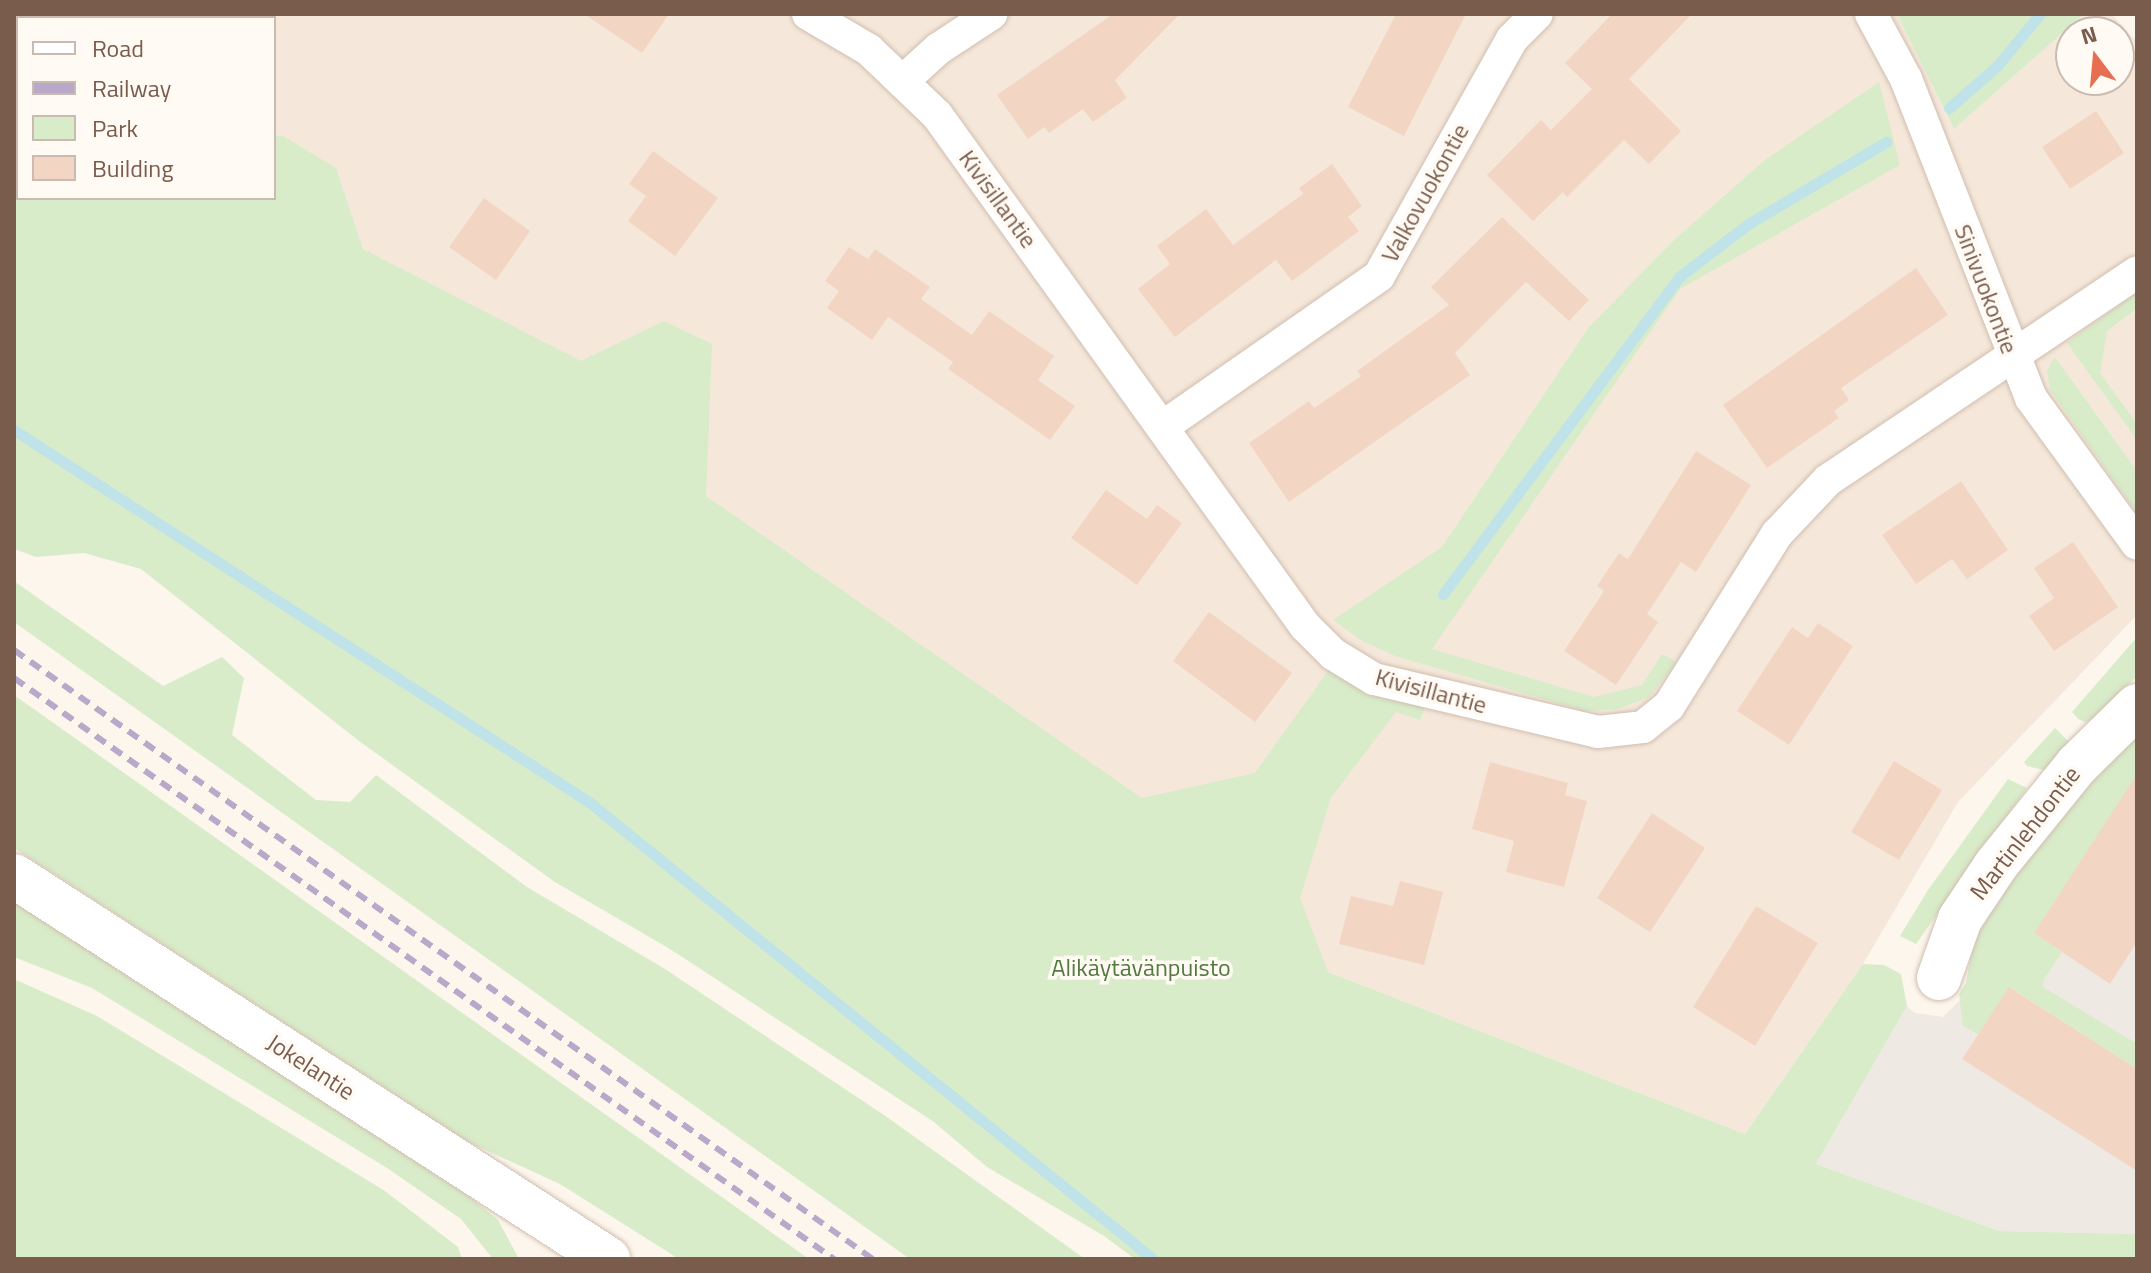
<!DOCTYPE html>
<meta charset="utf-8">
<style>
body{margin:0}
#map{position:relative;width:2151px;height:1273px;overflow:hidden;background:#fdf6ec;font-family:"Titillium Web",sans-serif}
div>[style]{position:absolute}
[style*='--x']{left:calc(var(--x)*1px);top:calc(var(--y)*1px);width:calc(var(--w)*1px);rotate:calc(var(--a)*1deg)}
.residential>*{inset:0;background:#f5e8da}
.industrial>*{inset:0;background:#efe9e4}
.green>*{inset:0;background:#d8ecc9}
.stream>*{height:11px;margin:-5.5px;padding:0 5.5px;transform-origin:5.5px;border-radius:5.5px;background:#bfe3e8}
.building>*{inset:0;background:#f3d5c3}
.roads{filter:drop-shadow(0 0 2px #d1beb0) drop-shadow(0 0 2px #d1beb0)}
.street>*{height:32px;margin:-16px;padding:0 16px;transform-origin:16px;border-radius:16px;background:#fff}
.secondary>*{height:44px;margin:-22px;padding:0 22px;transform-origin:22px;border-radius:22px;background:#fff}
.rail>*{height:6px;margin-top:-3px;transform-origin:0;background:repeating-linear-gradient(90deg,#b9a8c9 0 12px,transparent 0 20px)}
span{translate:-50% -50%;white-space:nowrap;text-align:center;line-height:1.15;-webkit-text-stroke:7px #fffaf3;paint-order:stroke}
.street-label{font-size:24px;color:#7a5c4d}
.park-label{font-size:24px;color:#537a41}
.frame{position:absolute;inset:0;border:16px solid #7a5c4d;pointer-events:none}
.legend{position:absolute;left:16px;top:16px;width:260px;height:184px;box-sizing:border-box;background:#fffaf3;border:2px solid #cabbb1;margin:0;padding:10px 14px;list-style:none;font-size:24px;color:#7a5c4d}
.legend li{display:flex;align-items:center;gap:16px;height:40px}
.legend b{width:40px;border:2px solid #cabbb1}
.north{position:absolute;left:2055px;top:16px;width:80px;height:80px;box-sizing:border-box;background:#fffaf3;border:2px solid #cabbb1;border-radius:50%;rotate:344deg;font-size:22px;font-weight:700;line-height:32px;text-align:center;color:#7a5c4d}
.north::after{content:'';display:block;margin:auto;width:28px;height:36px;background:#e76f51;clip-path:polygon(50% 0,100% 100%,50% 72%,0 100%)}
</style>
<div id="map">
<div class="residential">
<i style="clip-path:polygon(evenodd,166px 14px,1897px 14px,1954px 129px,2084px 14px,2112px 14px,2137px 42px,2137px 615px,1958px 802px,1863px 964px,1745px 1134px,1328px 972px,1142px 799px,792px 558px,363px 249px,274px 192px,274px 18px,164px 18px,166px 14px,2071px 32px,2119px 32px,2119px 80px,2071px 80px,2071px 32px)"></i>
</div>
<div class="industrial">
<i style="clip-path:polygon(2137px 752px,2137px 1234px,1999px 1231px,1816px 1164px,1907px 1006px,1915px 1013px,1943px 1017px,1979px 981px)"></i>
</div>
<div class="green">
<i style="clip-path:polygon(14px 14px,114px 14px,112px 18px,18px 18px,18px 198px,274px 198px,274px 136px,283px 136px,336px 168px,363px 249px,581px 361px,664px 321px,712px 344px,706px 496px,1142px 798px,1255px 773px,1331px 667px,1427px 703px,1420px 720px,1396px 712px,1331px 798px,1300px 898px,1328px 972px,1745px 1134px,1863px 964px,1884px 965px,1901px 974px,1907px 1006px,1816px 1164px,1999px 1231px,2137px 1234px,2137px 1259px,1135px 1259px,1104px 1236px,987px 1167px,934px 1122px,670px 949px,555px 882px,359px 741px,141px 569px,84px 553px,36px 557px,14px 549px)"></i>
<i style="clip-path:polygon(1897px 14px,2084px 14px,1954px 129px)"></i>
<i style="clip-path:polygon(1879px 82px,1900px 165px,1680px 289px,1432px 649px,1594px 697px,1642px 685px,1662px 654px,1677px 662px,1649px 697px,1618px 709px,1585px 711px,1395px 656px,1362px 641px,1333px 620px,1442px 547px,1589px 327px,1675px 239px,1765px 160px)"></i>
<i style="clip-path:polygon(2137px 292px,2137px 308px,2107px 331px,2100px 373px,2137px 424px,2137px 440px,2067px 343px)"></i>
<i style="clip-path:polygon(2055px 357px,2137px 471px,2137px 513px,2050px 390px,2047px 370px)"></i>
<i style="clip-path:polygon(14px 581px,163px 686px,222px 657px,244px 678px,232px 735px,316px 800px,350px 802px,376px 775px,527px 887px,665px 969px,884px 1115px,1085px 1259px,910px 1259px,14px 622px)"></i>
<i style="clip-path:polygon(2137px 637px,2137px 676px,2094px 719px,2085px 722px,2078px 719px,2072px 712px)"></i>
<i style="clip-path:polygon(14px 695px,223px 843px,809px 1259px,679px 1259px,560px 1184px,470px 1143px,14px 848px)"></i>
<i style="clip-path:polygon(2055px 728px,2069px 742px,2044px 770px,2027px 766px,2024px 762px)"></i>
<i style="clip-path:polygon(2137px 730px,2137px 776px,2034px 933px,2062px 952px,2044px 979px,2043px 987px,2134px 1042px,2137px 1040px,2137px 1069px,2010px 987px,1978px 1034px,1963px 1026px,1959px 994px,1966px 983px,1977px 921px,2017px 864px)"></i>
<i style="clip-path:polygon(2008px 779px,2027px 788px,1916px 944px,1900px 936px,1928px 890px)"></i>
<i style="clip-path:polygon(14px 901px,469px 1196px,498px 1220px,519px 1259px,493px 1259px,461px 1219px,387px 1168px,92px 988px,14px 957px)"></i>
<i style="clip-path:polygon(14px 979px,97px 1016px,385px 1191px,458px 1247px,462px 1259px,14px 1259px)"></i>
</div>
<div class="stream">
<i style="--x:94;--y:18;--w:4;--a:-63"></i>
<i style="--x:1949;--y:108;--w:64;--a:-41.2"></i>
<i style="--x:1997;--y:66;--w:67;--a:-50.4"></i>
<i style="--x:14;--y:150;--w:7;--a:-56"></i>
<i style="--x:14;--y:430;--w:685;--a:32.9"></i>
<i style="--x:589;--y:802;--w:726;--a:39.02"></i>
<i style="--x:1443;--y:594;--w:395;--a:-53.3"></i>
<i style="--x:1679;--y:277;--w:87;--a:-37.5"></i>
<i style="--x:1748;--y:224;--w:161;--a:-30.7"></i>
</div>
<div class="building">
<i style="clip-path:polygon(584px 14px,669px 14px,642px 53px)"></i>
<i style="clip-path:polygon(1113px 14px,1180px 14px,1115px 80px,1127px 98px,1093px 122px,1083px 109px,1049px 133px,1044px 127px,1028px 139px,997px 95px)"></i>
<i style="clip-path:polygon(1396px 14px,1466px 14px,1404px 136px,1348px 107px)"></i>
<i style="clip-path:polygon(1612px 14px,1692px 14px,1629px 79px,1681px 131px,1649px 164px,1624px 140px,1567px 197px,1563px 192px,1533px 221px,1487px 175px,1541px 120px,1551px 130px,1592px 89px,1565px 63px)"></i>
<i style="clip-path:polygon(2096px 111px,2124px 153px,2070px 189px,2042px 147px)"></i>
<i style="clip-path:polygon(653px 151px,718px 198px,675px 256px,628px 221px,646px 196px,629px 184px)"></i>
<i style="clip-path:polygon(1332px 164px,1362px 206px,1348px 217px,1359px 231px,1292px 281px,1276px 260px,1175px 337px,1138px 289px,1170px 264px,1157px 246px,1206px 209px,1233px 245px,1303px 194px,1299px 188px)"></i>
<i style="clip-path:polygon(484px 198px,530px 231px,496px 280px,449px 247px)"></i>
<i style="clip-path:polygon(1502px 217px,1589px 300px,1569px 321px,1526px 282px,1455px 353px,1470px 375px,1289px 502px,1249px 443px,1309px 401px,1314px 408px,1361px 376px,1357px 371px,1449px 305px,1431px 287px)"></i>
<i style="clip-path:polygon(849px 247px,868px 259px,875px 249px,930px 287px,921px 299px,972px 335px,989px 311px,1054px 356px,1038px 380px,1075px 406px,1050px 440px,948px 369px,953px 362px,888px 317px,872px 340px,827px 308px,839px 291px,825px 281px)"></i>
<i style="clip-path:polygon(1916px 268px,1948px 315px,1841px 388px,1849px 400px,1834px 411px,1839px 418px,1767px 468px,1723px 405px)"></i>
<i style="clip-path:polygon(1696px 451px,1751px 485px,1696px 572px,1681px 562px,1647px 614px,1658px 622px,1616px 685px,1564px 651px,1604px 591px,1597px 586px,1619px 553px,1628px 559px)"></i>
<i style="clip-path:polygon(1961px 481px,2008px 550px,1967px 579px,1952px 559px,1916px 584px,1882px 535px)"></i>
<i style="clip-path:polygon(1106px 490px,1147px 519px,1157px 505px,1182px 523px,1137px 585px,1071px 538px)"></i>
<i style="clip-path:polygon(2073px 542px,2118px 607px,2054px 651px,2029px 616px,2054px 598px,2034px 568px)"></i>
<i style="clip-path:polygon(1209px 612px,1292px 673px,1255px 722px,1173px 661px)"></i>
<i style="clip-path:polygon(1818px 623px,1853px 646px,1789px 745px,1737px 711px,1792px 627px,1808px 638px)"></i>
<i style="clip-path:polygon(1894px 761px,1942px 790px,1899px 860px,1851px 832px)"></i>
<i style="clip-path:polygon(1490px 762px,1568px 783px,1565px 795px,1587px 801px,1564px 887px,1506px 872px,1514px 841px,1472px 829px)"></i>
<i style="clip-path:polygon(2137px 774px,2137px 942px,2110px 984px,2034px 933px)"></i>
<i style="clip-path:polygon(1652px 813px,1705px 848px,1650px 932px,1597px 898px)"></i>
<i style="clip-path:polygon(1400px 881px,1443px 892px,1424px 965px,1339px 944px,1351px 896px,1393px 906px)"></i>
<i style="clip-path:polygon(1756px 906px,1818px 943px,1755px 1046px,1693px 1007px)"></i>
<i style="clip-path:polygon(2009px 987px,2137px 1069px,2137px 1171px,1962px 1059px)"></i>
</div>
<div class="roads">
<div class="street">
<i style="--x:808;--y:14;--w:71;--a:30.5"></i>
<i style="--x:869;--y:50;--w:94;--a:43.7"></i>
<i style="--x:937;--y:115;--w:630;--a:54.24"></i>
<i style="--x:1305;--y:626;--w:40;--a:45"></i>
<i style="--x:1333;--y:654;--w:48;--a:31.4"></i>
<i style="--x:1374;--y:679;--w:230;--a:13.3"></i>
<i style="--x:1598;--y:732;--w:45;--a:-6.3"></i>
<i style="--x:1643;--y:727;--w:33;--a:-39"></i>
<i style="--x:1669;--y:706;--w:203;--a:-57.9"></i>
<i style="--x:1777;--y:534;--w:74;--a:-46.6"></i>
<i style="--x:1828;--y:480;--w:372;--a:-33.9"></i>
<i style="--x:1871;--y:14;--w:74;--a:61.7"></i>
<i style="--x:1906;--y:79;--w:343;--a:68.6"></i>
<i style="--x:2031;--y:398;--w:180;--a:54"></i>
<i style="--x:904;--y:80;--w:46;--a:-42.4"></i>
<i style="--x:938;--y:49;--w:64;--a:-33.4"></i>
<i style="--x:1164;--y:426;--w:262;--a:-34.9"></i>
<i style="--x:1379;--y:276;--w:272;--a:-60.7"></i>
<i style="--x:1512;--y:39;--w:35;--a:-45"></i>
</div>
<div class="secondary">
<i style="--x:14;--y:876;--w:707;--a:32.81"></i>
<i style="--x:1939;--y:978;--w:63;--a:-70.4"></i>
<i style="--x:1960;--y:919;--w:65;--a:-56.3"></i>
<i style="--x:1996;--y:865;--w:129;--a:-51"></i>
<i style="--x:2077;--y:765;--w:84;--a:-44.5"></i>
</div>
</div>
<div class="rail">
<i style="--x:14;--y:650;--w:1053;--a:35.34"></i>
<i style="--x:14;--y:678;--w:1005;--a:35.32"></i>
</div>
<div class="street-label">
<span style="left:1425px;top:193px;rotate:-61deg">Valkovuokontie</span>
<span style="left:998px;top:199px;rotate:54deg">Kivisillantie</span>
<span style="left:1986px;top:289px;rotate:69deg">Sinivuokontie</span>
<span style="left:1431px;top:691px;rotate:15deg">Kivisillantie</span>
<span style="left:2025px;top:833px;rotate:-52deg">Martinlehdontie</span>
<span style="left:311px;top:1067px;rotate:33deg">Jokelantie</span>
</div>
<div class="park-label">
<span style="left:1141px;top:968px">Alikäytävänpuisto</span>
</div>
<div class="frame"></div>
<ul class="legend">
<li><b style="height:10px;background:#fff"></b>Road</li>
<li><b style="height:10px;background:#b9a8c9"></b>Railway</li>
<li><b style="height:22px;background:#d8ecc9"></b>Park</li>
<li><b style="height:22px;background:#f3d5c3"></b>Building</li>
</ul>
<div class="north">N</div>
</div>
